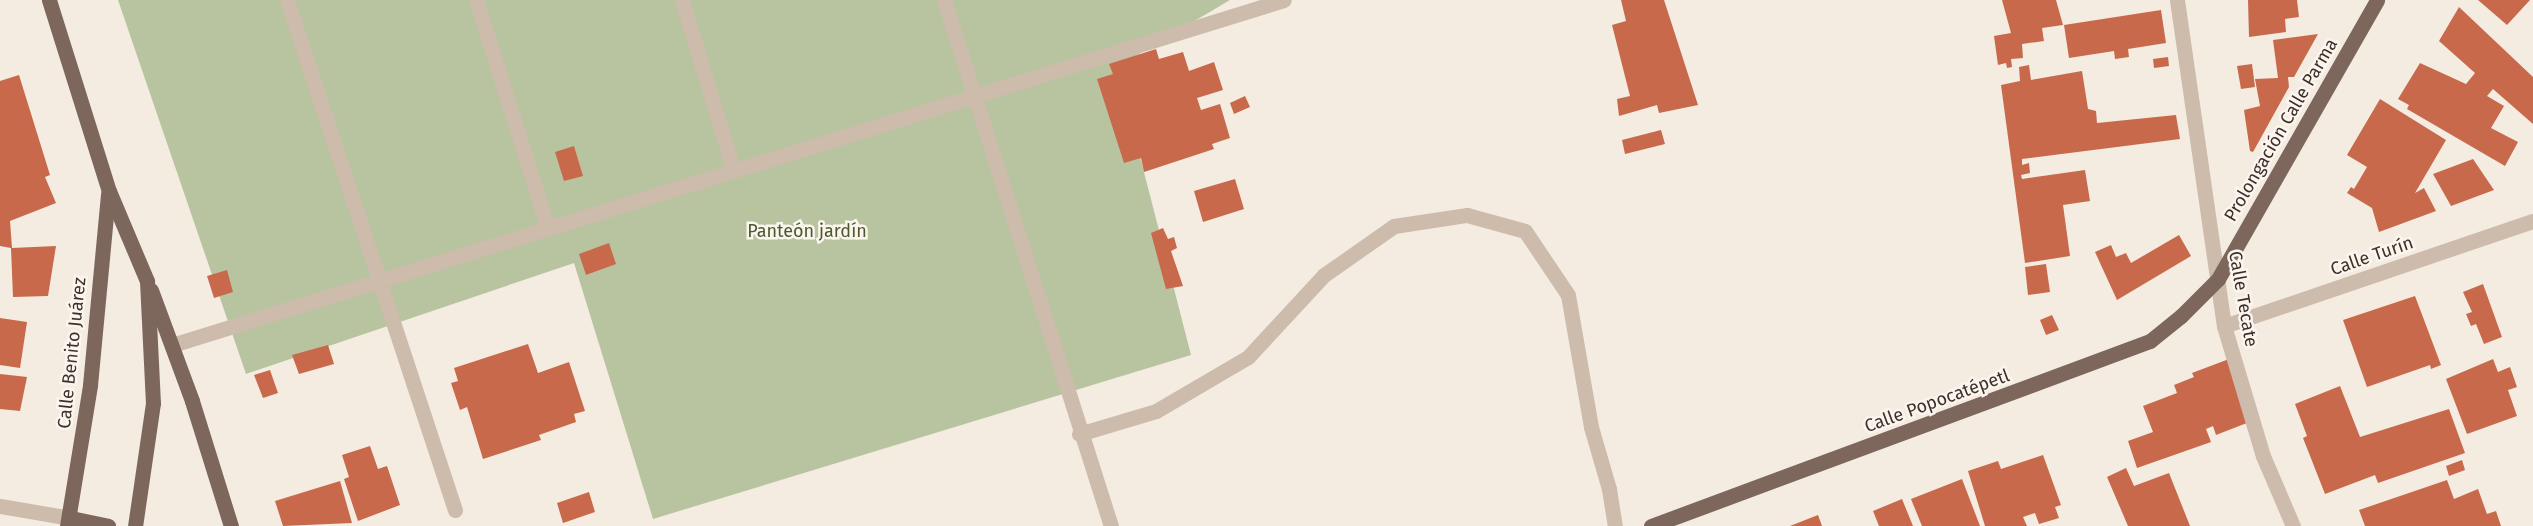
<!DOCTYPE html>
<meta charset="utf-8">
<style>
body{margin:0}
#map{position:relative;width:2533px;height:526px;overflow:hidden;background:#f4ebe1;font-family:"Fira Sans",sans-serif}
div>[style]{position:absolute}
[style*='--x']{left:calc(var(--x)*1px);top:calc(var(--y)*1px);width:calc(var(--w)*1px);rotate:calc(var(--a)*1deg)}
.green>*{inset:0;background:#b8c4a0}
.building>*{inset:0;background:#c8694b}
.minor>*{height:15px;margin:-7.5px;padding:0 7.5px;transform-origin:7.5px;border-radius:7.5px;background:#cdbbac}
.major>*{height:15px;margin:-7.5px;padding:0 7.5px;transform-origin:7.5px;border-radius:7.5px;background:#7d675c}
span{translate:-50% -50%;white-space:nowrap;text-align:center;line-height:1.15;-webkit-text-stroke:5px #fbf5ee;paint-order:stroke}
.street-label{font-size:18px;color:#3b302b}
.park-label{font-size:18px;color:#4a5a2e}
</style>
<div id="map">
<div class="green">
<i style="clip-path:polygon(118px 0,1230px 0,1117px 67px,1191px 355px,653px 519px,574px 263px,246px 374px)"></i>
</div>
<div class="building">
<i style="clip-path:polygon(1621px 0,1664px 0,1698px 105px,1659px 113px,1657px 105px,1619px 116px,1617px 99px,1630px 96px,1612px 25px,1626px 21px)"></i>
<i style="clip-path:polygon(2002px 0,2056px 0,2063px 25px,2042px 28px,2044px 41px,2022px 44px,2023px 58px,2011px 59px,2012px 67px,2007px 68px,2006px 63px,1998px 65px,1994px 36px,2011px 33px)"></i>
<i style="clip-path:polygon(2248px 0,2297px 0,2299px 17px,2285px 19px,2286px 32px,2249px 37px)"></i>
<i style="clip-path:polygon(2478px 0,2530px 0,2507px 25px)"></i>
<i style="clip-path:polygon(2459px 7px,2533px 77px,2533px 124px,2493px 89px,2487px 96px,2504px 106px,2491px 128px,2518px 142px,2505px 166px,2407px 109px,2409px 105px,2398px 99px,2420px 63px,2466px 84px,2475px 73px,2439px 41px)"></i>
<i style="clip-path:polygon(2161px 10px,2166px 43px,2128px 49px,2129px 57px,2115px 59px,2114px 51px,2069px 58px,2064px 25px)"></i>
<i style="clip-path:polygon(2318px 34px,2294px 77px,2288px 77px,2289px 87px,2253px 152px,2250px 151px,2244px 110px,2260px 106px,2255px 79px,2278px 78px,2273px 40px)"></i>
<i style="clip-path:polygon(1156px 49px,1159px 59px,1183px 52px,1189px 71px,1214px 62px,1223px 90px,1197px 98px,1201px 110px,1220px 104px,1230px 138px,1212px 144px,1214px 149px,1144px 172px,1141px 158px,1124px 163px,1097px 79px,1113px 74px,1109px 64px)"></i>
<i style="clip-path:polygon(2168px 57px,2169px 66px,2154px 68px,2153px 59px)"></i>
<i style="clip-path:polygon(2252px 64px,2255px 87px,2241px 89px,2237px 66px)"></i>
<i style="clip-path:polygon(2029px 65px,2031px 80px,2082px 71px,2088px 109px,2096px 111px,2097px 123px,2176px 115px,2180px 139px,2022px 159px,2022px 165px,2029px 163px,2030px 173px,2021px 175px,2022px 179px,2085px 170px,2090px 201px,2063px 205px,2070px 256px,2025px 263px,2001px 85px,2020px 81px,2019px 67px)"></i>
<i style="clip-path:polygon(19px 75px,50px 175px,45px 177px,56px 203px,10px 221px,12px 248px,56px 246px,48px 296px,13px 297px,11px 248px,0 246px,0 81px)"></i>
<i style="clip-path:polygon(1245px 96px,1250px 107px,1234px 114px,1230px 103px)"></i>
<i style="clip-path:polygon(2380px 99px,2446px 140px,2415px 193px,2424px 188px,2436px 211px,2379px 232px,2372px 208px,2347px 193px,2351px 187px,2354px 189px,2367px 167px,2347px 155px)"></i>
<i style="clip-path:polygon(1661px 130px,1665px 144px,1625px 154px,1622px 140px)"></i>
<i style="clip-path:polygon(574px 146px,583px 176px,564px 181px,555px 152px)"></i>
<i style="clip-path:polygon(2473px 159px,2494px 190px,2451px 206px,2433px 174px)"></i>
<i style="clip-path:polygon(1235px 179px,1244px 209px,1203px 222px,1194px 191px)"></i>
<i style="clip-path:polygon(1163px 228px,1168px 239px,1174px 237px,1177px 248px,1171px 251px,1183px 286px,1166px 289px,1151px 233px)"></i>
<i style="clip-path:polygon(2179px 235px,2191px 256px,2117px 300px,2095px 252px,2111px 245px,2116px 257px,2126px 253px,2131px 263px)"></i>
<i style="clip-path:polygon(609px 243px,616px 264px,586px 275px,579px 254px)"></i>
<i style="clip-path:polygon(2046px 264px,2050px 292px,2028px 295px,2025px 267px)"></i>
<i style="clip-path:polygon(227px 270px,233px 292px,214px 298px,207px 276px)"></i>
<i style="clip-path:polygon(2483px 284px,2502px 337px,2484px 344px,2476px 324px,2471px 326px,2466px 314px,2472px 312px,2463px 292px)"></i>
<i style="clip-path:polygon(2415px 296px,2441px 365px,2431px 369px,2430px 365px,2367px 387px,2343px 320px)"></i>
<i style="clip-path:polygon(2052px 315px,2059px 330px,2046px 335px,2040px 320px)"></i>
<i style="clip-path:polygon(0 318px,27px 322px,20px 368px,0 365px)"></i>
<i style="clip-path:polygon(528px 344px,538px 373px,569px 362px,585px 411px,574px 414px,576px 422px,539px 435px,541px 440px,483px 459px,467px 407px,460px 410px,451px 383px,458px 381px,454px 368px)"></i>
<i style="clip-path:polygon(328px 345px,334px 364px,299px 374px,292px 355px)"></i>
<i style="clip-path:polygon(2229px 359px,2252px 421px,2216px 435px,2213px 426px,2206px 429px,2211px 442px,2137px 468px,2128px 441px,2153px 432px,2143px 406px,2177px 393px,2174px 385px,2194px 377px,2192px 373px)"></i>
<i style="clip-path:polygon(2493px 359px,2498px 372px,2510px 367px,2517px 387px,2508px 390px,2517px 416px,2467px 434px,2446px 379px)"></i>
<i style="clip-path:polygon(270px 370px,278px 393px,263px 398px,254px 375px)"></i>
<i style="clip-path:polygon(0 374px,27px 377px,20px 411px,0 409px)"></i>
<i style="clip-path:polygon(2340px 386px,2360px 437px,2449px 409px,2465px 453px,2378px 483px,2375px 475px,2325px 494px,2303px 438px,2307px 436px,2295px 404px)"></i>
<i style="clip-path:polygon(370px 446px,378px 469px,387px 466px,400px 505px,358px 521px,344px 479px,349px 477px,342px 455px)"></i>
<i style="clip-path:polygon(2043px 455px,2061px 505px,2055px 507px,2059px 518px,2039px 524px,2035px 513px,2023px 517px,2027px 526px,1985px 526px,1968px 471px,1998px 461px,2001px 469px)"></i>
<i style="clip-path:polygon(2462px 460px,2465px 470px,2449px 476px,2446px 466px)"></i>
<i style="clip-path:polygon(2126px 468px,2134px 486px,2169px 473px,2190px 526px,2128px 526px,2107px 477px)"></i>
<i style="clip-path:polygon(1962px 479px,1980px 526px,1922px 526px,1911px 499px)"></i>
<i style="clip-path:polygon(2447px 480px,2454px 499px,2478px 489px,2487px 514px,2496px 511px,2501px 526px,2365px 526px,2359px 510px)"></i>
<i style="clip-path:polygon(340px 481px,352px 523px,283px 526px,275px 501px)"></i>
<i style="clip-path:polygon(589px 492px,595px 512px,563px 523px,557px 503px)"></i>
<i style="clip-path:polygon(1902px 499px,1913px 526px,1879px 526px,1873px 511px)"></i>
<i style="clip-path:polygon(1818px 515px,1822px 526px,1790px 526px)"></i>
</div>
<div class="minor">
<i style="--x:287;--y:0;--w:537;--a:71.77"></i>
<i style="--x:476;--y:0;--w:239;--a:72.5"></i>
<i style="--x:682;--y:0;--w:177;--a:73.2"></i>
<i style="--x:944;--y:0;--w:552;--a:72.39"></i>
<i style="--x:2177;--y:0;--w:329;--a:81.8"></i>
<i style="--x:2224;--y:326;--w:136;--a:73.3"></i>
<i style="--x:2263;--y:456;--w:76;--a:66.8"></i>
<i style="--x:2224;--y:326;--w:326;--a:-18.8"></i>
<i style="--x:172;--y:345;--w:1164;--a:-17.24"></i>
<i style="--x:1079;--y:434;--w:80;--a:-16.6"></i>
<i style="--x:1156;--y:411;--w:107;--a:-30.4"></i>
<i style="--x:1248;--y:357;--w:112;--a:-47.2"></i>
<i style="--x:1324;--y:275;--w:85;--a:-35"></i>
<i style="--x:1394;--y:226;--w:74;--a:-8.6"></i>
<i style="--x:1467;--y:215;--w:60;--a:15.4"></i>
<i style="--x:1525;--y:231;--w:77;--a:56.1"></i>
<i style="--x:1568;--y:295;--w:134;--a:80.1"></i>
<i style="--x:1591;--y:427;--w:65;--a:73.8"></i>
<i style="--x:1609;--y:489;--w:37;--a:81"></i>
<i style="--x:0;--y:506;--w:72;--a:9.6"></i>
</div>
<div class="major">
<i style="--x:49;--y:0;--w:200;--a:72.6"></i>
<i style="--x:109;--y:191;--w:98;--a:67.1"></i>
<i style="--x:147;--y:281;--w:122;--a:87.2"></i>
<i style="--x:153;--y:403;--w:124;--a:98.3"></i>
<i style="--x:151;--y:290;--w:118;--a:69.7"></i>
<i style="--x:192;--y:401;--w:131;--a:72.7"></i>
<i style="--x:71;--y:518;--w:38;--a:12"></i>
<i style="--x:67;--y:526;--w:143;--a:-80.7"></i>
<i style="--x:90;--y:385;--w:192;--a:-84.6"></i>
<i style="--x:1651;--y:526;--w:532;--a:-20.34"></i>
<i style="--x:2150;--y:341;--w:40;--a:-39"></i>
<i style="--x:2181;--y:316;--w:52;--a:-45"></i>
<i style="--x:2218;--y:279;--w:321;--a:-60.3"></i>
</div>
<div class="street-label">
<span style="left:2281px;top:130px;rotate:-60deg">Prolongación Calle Parma</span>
<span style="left:2372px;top:256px;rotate:-19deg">Calle Turín</span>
<span style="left:2243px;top:299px;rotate:80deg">Calle Tecate</span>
<span style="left:72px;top:353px;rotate:-84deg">Calle Benito Juárez</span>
<span style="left:1937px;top:401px;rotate:-20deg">Calle Popocatépetl</span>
</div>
<div class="park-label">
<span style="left:807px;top:231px">Panteón jardín</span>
</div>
</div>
